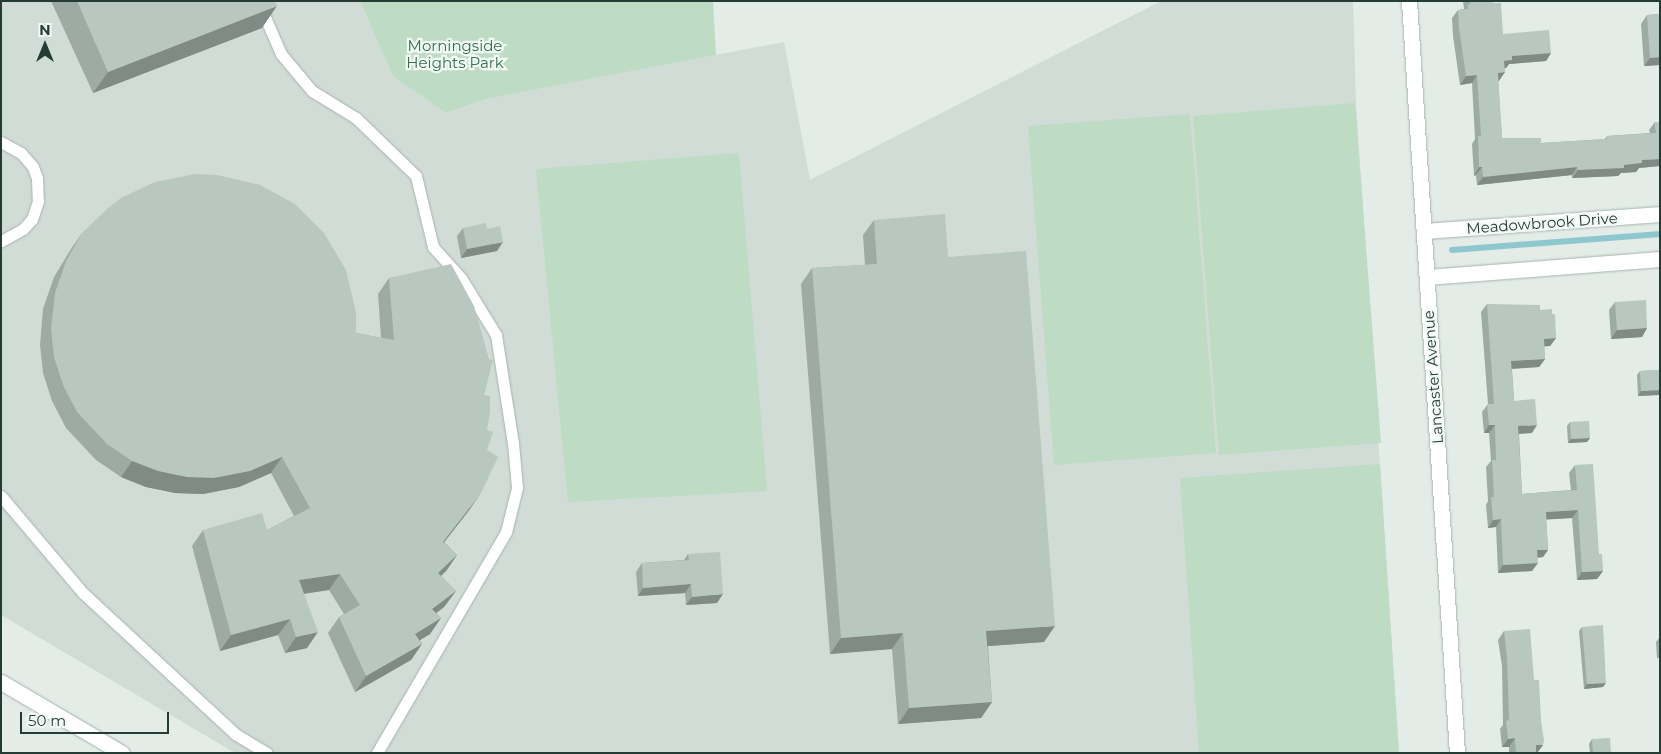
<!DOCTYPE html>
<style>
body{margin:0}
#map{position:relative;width:1661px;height:754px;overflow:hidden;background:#e3ece7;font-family:Montserrat,sans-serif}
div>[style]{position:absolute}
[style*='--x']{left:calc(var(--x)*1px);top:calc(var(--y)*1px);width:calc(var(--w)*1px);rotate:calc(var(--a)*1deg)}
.built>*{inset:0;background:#d1dcd6}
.green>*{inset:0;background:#bddcc3}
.stream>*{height:6px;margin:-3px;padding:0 3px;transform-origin:3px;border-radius:3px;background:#8ec8ce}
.roads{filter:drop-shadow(0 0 1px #a6b4ae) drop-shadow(0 0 1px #a6b4ae)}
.lane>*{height:11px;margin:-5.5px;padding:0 5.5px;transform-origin:5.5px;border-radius:5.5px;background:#fff}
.street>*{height:15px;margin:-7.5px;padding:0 7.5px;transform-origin:7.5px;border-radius:7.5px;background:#fff}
.secondary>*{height:15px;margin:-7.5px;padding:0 7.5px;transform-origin:7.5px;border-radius:7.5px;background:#fff}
.wall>*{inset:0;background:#9eaba5}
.shaded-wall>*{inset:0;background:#818b86}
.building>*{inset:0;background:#b8c7c0}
span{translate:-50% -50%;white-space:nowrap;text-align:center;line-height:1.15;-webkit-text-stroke:4.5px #f3f9f6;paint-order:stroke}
.park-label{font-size:15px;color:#307145}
.street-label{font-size:15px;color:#243c34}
.frame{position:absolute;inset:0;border:2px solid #243c34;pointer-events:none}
.north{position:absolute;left:20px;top:20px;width:50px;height:50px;-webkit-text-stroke:4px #f3f9f6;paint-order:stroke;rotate:0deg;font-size:14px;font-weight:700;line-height:20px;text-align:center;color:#243c34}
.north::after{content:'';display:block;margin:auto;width:18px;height:22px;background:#243c34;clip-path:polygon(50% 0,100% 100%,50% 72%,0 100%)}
.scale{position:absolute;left:20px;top:712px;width:149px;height:22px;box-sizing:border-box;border:2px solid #243c34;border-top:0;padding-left:6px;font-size:15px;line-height:18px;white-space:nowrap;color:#243c34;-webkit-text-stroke:4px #f3f9f6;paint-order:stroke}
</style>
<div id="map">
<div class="built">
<i style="clip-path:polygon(1px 1px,360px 1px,393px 76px,446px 113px,486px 99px,784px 42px,810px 180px,1161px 1px,1353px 1px,1356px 103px,1399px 753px,235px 753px,1px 615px)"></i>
</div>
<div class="green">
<i style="clip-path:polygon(360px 1px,713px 1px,716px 55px,486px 99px,446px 113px,393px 76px)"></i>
<i style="clip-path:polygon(1355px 103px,1381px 443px,1219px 455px,1193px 116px)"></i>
<i style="clip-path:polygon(1190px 114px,1216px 453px,1054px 465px,1028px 126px)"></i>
<i style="clip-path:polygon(739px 153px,767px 491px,568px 502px,536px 169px)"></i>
<i style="clip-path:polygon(1380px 464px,1399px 753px,1199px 753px,1180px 478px)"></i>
</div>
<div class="stream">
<i style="--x:1452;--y:250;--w:209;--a:-4.4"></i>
</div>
<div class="roads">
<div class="lane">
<i style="--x:258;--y:1;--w:58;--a:66.5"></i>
<i style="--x:281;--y:54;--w:48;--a:50"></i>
<i style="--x:312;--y:91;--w:52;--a:31.5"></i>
<i style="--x:356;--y:118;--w:83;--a:44"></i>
<i style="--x:416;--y:176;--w:73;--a:76.5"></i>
<i style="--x:433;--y:247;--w:42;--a:47.9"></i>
<i style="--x:461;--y:278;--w:67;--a:58.4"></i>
<i style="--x:496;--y:335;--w:109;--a:81.1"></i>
<i style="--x:513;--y:443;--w:45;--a:84.9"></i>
<i style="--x:517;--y:488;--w:45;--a:104"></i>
<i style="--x:506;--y:532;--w:256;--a:120.3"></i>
<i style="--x:1;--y:142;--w:23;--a:29"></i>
<i style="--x:21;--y:153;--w:18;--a:49"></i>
<i style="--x:33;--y:167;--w:12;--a:70"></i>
<i style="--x:37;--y:178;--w:23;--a:88"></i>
<i style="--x:38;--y:201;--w:19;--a:108"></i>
<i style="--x:32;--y:219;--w:13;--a:132"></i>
<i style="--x:23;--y:229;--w:25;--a:151"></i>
<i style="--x:1;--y:496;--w:127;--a:49.8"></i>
<i style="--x:83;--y:593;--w:207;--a:42.8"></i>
<i style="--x:235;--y:734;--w:37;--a:31"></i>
</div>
<div class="street">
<i style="--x:1424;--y:231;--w:237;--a:-4.1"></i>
<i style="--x:1427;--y:277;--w:234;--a:-4.4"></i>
</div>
<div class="secondary">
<i style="--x:1409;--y:1;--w:754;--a:86.35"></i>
<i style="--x:1;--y:682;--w:140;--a:30.4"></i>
</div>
</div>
<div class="wall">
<i style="clip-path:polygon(51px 1px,275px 1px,262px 28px,93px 93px)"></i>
<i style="clip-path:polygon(1463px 1px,1492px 1px,1503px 34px,1551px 53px,1546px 61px,1509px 64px,1506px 68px,1504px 68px,1505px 72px,1498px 81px,1502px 138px,1541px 143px,1605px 139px,1607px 136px,1650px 133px,1649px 130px,1655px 122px,1660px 166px,1639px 168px,1636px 172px,1621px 173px,1618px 176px,1572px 178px,1572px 175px,1477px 185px,1476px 175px,1474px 176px,1472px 144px,1475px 139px,1472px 83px,1460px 85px,1453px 36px,1452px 18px,1458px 10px,1464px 9px)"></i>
<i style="clip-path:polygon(1660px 14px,1660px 65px,1644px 66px,1641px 24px,1647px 15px)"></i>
<i style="clip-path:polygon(874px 220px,948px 257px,1044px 642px,988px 646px,992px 702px,981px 718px,898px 724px,892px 649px,830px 654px,801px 284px,812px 268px,865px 265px,863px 235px)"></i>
<i style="clip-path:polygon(463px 228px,487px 229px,497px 251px,461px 258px,457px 236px)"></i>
<i style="clip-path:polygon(82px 233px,356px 333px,381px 338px,378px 294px,389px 278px,484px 395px,487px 430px,487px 450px,470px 509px,444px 542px,457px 555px,446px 571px,441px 576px,456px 591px,444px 607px,436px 613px,441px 618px,430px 634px,420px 640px,422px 644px,411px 660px,355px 692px,328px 633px,339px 617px,344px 614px,329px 590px,304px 594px,307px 648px,285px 653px,278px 635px,220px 651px,192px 546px,203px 530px,267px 530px,294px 516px,271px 473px,239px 487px,203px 494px,175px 493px,146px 487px,121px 477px,96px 460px,66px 428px,52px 401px,43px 373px,40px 345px,43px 309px,54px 277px,71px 249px)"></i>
<i style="clip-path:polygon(1615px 302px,1647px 328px,1642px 337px,1611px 339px,1609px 310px)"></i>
<i style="clip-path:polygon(1487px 304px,1540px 310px,1552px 314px,1556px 338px,1550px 346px,1544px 346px,1545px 359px,1539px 367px,1512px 369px,1514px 401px,1532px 433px,1519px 434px,1522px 494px,1571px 490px,1569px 473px,1575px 465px,1603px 571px,1597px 579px,1577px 580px,1572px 518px,1546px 519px,1548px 550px,1543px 557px,1537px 558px,1532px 571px,1498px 573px,1496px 527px,1488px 528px,1486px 505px,1488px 501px,1486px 467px,1491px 461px,1489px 433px,1484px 433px,1482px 412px,1488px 404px,1481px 312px)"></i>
<i style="clip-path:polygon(1660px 370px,1660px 393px,1659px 395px,1638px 396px,1637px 375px,1640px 371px)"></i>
<i style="clip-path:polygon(1570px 422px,1590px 438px,1587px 442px,1568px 443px,1567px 426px)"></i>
<i style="clip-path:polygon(688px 554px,717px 603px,686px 605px,685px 593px,638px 596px,636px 572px,642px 563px,684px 560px)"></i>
<i style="clip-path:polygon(1582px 627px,1603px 687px,1584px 689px,1579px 631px)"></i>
<i style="clip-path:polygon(1504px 631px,1534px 680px,1541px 721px,1543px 745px,1537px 753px,1509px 753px,1509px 747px,1502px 747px,1500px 729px,1503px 725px,1502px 666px,1498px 640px)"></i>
<i style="clip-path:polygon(1660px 637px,1660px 658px,1657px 658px,1656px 642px)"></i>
<i style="clip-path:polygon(1592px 739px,1611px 753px,1590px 753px,1589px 744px)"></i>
</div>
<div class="shaded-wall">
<i style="clip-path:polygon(277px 6px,262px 28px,93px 93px,108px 72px)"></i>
<i style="clip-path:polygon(1551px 53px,1546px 61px,1509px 64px,1506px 68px,1498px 70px,1504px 61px,1512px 56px)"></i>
<i style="clip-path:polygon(1660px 57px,1660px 65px,1644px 66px,1650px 58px)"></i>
<i style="clip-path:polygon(1505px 72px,1499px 81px,1492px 81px,1498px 73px)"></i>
<i style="clip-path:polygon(1477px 75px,1472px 83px,1460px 85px,1466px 76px)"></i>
<i style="clip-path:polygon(1660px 159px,1660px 166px,1639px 168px,1636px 172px,1621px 173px,1618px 176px,1572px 178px,1578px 170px,1642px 160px)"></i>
<i style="clip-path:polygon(1479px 167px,1482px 167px,1476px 175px,1474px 176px)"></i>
<i style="clip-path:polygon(1577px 167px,1572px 175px,1477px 185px,1483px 177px)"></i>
<i style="clip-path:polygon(503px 242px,497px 251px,461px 258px,467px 249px)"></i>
<i style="clip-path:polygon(1647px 328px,1642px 337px,1611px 339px,1617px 330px)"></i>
<i style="clip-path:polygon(1556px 338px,1550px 346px,1538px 347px,1544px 339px)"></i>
<i style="clip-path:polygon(1545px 359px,1539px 367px,1506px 369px,1511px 361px)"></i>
<i style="clip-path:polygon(1660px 390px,1660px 393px,1659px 395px,1638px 396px,1641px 391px)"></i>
<i style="clip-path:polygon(1489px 425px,1495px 425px,1489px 433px,1484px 433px)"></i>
<i style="clip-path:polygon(1537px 425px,1532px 433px,1513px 434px,1518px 426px)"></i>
<i style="clip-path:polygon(1590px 438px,1587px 442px,1568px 443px,1571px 439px)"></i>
<i style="clip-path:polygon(282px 457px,271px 473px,239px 487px,203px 494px,175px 493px,146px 487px,121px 477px,132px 461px)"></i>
<i style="clip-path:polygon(481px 493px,470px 509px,432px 558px,443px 542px)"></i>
<i style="clip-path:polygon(1578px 510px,1572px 518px,1540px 520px,1546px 512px)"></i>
<i style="clip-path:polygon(1501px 519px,1496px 527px,1488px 528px,1493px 520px)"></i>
<i style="clip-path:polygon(1537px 550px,1548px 550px,1543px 557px,1531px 558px)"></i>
<i style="clip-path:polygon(457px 555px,446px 571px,427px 589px,438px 573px)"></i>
<i style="clip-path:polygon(1538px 563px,1532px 571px,1498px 573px,1503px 565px)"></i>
<i style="clip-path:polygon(1603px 571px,1597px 579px,1577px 580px,1582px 572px)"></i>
<i style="clip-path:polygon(340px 574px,329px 590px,288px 596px,299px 580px)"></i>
<i style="clip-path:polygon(691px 584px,685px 593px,638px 596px,643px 588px)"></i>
<i style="clip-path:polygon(456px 591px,444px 607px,421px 625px,432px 609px)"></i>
<i style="clip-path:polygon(723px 594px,717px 603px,686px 605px,692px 597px)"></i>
<i style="clip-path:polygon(441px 618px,430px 634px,404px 650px,415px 634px)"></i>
<i style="clip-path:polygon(290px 619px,278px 635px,220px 651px,231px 635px)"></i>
<i style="clip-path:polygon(1055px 626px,1044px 642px,975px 647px,986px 631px)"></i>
<i style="clip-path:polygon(318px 632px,307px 648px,285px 653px,296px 637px)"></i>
<i style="clip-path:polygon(903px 633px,892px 649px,830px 654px,841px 638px)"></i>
<i style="clip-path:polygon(422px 644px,411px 660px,355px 692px,366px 676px)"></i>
<i style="clip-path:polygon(1606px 683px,1603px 687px,1584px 689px,1587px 684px)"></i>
<i style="clip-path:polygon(992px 702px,981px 718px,898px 724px,909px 708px)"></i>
<i style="clip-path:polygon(1515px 738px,1509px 747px,1502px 747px,1508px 739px)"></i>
<i style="clip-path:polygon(1536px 745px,1543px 745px,1537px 753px,1530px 753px)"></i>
</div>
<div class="building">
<i style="clip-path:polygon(77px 1px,275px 1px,277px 6px,108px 72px)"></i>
<i style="clip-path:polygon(1470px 1px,1492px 1px,1492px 3px,1501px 3px,1503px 34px,1549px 30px,1551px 53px,1512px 56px,1512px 60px,1504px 61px,1505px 72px,1498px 73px,1502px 138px,1541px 138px,1541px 143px,1607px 139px,1607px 136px,1656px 133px,1655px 122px,1660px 122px,1660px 159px,1642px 160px,1642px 163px,1624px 165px,1624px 168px,1578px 170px,1577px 167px,1483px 177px,1482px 167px,1479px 167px,1478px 136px,1481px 136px,1477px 75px,1466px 76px,1459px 28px,1458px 10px,1468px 9px,1468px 5px,1470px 4px)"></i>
<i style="clip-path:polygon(1660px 14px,1660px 57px,1650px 58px,1647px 15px)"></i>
<i style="clip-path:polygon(195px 174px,217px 175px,260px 185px,295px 204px,324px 233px,346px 270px,356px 313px,356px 333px,394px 340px,389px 278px,451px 264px,474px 306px,489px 359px,493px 360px,484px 395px,490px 396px,490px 412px,487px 430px,493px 432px,487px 450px,498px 457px,481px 493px,443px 542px,457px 555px,438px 573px,456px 591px,432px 609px,441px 618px,415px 634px,422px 644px,366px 676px,339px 617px,360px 605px,340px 574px,299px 580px,318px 632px,296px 637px,290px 619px,231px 635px,203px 530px,262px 513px,267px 530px,310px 508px,282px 457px,250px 471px,214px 478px,187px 477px,158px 471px,132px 461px,107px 444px,77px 412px,63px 385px,54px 357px,51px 329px,55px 293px,66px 261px,82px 233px,107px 209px,121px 198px,155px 182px)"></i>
<i style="clip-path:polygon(945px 214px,948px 257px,1026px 251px,1055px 626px,986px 631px,992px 702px,909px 708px,903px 633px,841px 638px,812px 268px,877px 264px,874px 220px)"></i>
<i style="clip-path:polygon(486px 223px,487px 229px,500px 226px,503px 242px,467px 249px,463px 228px)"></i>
<i style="clip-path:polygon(1646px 300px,1647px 328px,1617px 330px,1615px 302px)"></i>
<i style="clip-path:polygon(1487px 304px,1540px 305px,1540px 310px,1552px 309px,1552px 314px,1555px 314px,1556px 338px,1544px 339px,1545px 359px,1511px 361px,1514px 401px,1535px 399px,1537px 425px,1518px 426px,1522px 494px,1577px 490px,1575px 465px,1593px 464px,1599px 554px,1602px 554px,1603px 571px,1582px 572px,1578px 510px,1546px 512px,1548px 550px,1537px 550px,1538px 563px,1503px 565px,1501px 519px,1493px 520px,1491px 497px,1494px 497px,1492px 460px,1496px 460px,1495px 425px,1489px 425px,1487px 404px,1494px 404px)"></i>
<i style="clip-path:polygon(1660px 370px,1660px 390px,1641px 391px,1640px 371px)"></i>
<i style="clip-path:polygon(1589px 421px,1590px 438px,1571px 439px,1570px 422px)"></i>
<i style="clip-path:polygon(720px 552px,723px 594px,692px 597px,691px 584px,643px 588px,642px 563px,689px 560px,688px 554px)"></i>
<i style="clip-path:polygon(1603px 625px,1606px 683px,1587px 684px,1582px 627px)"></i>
<i style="clip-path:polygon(1530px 629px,1534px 680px,1539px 680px,1541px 721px,1544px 741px,1543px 745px,1536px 745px,1536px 753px,1516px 753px,1515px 738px,1508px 739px,1506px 721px,1509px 720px,1507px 658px,1504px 631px)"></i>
<i style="clip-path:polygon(1610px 738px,1611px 753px,1593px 753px,1592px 739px)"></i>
</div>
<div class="park-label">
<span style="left:455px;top:54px">Morningside<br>Heights Park</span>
</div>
<div class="street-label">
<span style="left:1542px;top:223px;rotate:-4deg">Meadowbrook Drive</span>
<span style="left:1433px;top:377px;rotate:-94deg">Lancaster Avenue</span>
</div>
<div class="frame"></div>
<div class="north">N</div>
<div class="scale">50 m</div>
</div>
